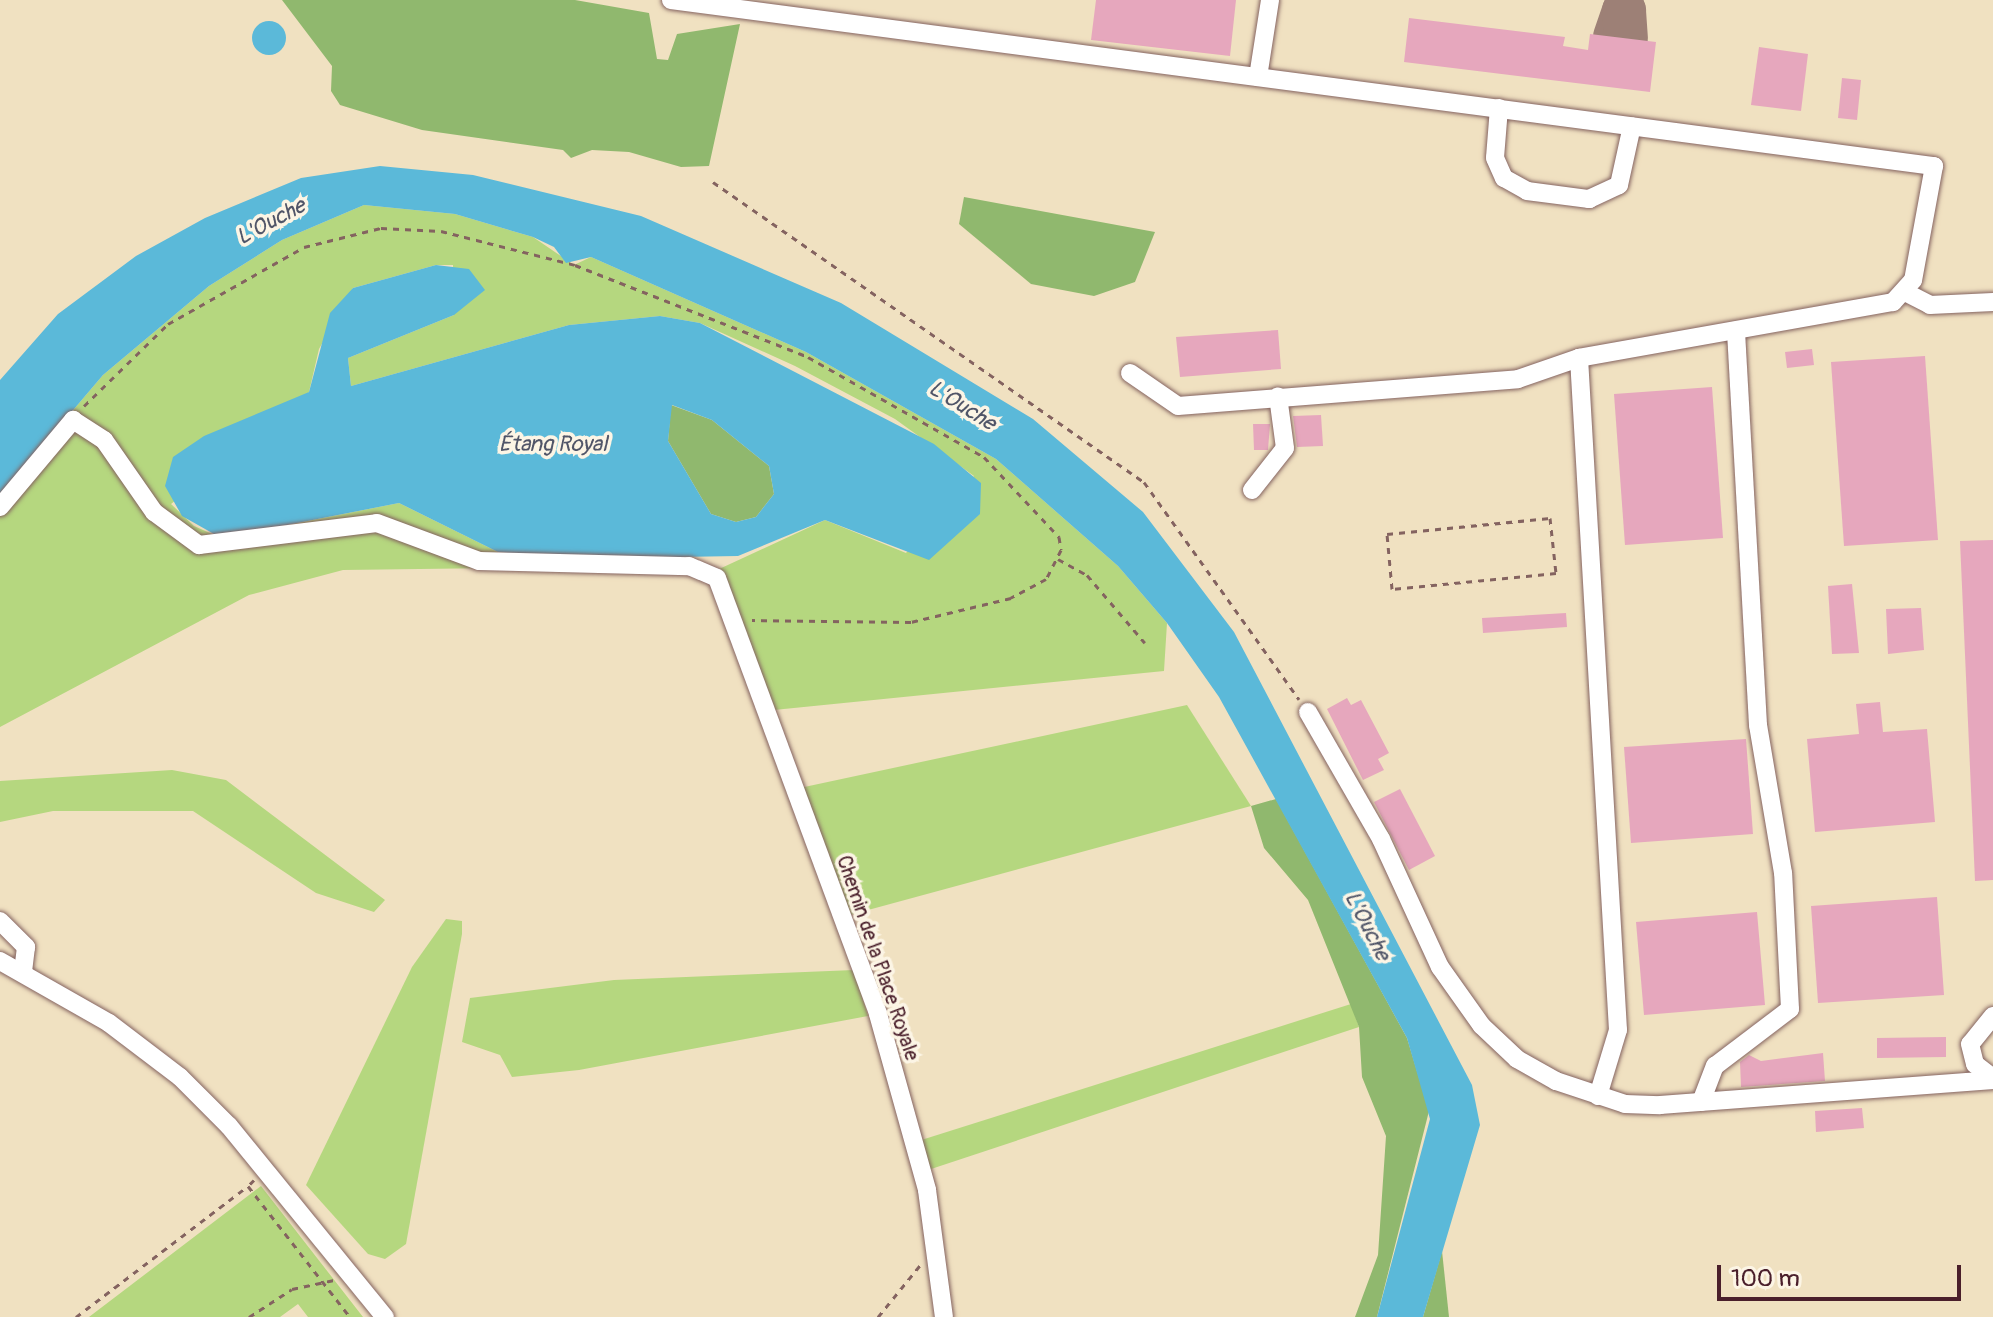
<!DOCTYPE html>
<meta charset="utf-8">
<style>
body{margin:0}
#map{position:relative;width:1993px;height:1317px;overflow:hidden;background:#f0e1c1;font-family:Pangolin,sans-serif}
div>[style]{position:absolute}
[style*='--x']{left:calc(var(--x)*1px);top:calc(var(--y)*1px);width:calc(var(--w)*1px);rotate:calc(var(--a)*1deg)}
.green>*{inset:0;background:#b5d77f}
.forest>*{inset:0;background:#90b86e}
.water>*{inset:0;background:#5bb9d9}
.round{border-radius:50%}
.taxiway>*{height:44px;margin:-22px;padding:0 22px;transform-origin:22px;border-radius:22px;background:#9d8076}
.building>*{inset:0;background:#e6a7bd}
.path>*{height:3px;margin-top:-1.5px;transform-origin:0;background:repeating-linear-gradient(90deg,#846360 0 6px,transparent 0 12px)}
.roads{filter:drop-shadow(0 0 2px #846360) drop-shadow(0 0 2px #846360)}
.minor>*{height:18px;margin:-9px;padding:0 9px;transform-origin:9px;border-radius:9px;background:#fff}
span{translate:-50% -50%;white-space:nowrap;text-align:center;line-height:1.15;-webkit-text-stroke:7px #fcf5e5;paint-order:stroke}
.street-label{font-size:20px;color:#4a1f2b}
.water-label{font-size:22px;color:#505568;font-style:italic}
.scale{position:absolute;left:1717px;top:1265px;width:244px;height:36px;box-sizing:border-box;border:4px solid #4a1f2b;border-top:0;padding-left:10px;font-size:24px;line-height:28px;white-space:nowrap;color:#4a1f2b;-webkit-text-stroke:6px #fcf5e5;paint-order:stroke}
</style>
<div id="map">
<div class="green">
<i style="clip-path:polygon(364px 205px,455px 214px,533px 237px,574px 265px,591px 257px,806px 352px,996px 459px,1118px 566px,1167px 623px,1164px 671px,764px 711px,717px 570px,825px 520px,906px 553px,974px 476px,895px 419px,795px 366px,700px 323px,660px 316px,569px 325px,351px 386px,348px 358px,454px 315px,453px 265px,436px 265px,353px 288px,319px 349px,309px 392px,171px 504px,194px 526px,221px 538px,399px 503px,498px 552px,496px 568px,343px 570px,249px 595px,0 727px,0 496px,103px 375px,209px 286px,282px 240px)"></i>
<i style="clip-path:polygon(1187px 705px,1251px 806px,846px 916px,795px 789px)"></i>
<i style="clip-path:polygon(172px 770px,226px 780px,385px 900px,374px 912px,316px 893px,193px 811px,53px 811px,0 822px,0 781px)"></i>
<i style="clip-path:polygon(446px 919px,462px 921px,462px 934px,406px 1244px,385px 1259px,368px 1254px,306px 1185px,412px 967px)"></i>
<i style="clip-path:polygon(854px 970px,868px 1016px,579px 1070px,512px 1077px,500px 1055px,462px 1042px,470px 998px,614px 980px)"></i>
<i style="clip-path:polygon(1351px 1004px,1359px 1027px,922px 1172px,915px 1142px)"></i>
<i style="clip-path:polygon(261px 1186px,363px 1317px,308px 1317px,298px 1304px,280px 1317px,89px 1317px)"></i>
</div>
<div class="forest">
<i style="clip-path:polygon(282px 0,575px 0,649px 13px,657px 59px,668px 60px,677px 34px,740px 24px,709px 166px,681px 167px,629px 152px,592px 150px,571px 158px,563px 150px,422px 130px,340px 105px,331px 91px,332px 66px)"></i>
<i style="clip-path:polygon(964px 197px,1155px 232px,1135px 282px,1094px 296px,1031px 284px,959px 224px)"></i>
<i style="clip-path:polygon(671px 405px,712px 420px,769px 466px,774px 494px,756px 517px,736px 522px,711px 514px,668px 441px)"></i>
<i style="clip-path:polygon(1276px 799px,1407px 1038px,1429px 1111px,1377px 1317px,1355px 1317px,1378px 1255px,1386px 1136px,1362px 1077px,1359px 1027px,1308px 900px,1264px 848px,1251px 806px)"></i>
<i style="clip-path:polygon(1442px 1251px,1449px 1317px,1423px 1317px)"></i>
</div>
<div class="water">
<i class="round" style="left:252px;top:21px;width:34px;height:34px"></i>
<i style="clip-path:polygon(380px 166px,473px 175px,641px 216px,841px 303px,1033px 419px,1143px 512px,1234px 632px,1472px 1085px,1480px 1125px,1423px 1317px,1377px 1317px,1430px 1119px,1407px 1038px,1219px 697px,1167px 623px,1118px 566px,996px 459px,806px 352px,591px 257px,566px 263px,554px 247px,533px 237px,455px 214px,364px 205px,282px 240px,209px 286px,103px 375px,0 496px,0 380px,58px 314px,136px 256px,205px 218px,301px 178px)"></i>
<i style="clip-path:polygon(evenodd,436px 265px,469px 269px,485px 290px,454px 315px,348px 358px,351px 386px,569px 325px,660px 316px,700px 323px,934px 444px,981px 483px,980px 514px,929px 560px,825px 520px,738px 556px,562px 559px,498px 552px,399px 503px,221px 538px,182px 516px,165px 486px,173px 457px,204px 436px,309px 392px,330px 313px,353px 288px,436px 265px,672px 405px,712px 420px,769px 466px,774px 494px,756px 517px,736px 522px,711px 514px,668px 441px,672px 405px)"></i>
</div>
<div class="taxiway">
<i style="--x:1615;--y:37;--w:28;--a:-71"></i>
<i style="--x:1624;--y:11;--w:27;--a:86"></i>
</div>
<div class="building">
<i style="clip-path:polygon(1096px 0,1236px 0,1230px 56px,1091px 40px)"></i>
<i style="clip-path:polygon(1409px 18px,1565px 37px,1563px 46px,1588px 50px,1590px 34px,1656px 42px,1650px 92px,1404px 62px)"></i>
<i style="clip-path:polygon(1759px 47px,1808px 54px,1801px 111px,1751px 105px)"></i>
<i style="clip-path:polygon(1842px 78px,1861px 80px,1857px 120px,1838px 118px)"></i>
<i style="clip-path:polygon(1278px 330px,1281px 369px,1180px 377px,1176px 337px)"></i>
<i style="clip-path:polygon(1812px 349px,1814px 365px,1787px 368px,1785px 352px)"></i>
<i style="clip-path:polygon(1925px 356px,1938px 540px,1844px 546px,1831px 362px)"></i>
<i style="clip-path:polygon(1712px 387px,1723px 538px,1625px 545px,1614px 394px)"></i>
<i style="clip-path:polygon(1321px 415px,1323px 446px,1297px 447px,1293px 416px)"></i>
<i style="clip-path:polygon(1253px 424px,1270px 424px,1268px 450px,1254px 450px)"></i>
<i style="clip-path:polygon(1993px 540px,1993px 880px,1975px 881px,1960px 541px)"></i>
<i style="clip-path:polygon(1852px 584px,1859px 653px,1832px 654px,1828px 586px)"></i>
<i style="clip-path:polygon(1921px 608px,1924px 650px,1888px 654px,1886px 609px)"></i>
<i style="clip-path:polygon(1566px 613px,1567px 627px,1483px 633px,1482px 618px)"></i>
<i style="clip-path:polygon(1347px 698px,1351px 705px,1361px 700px,1389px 753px,1378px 759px,1384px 770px,1363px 780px,1327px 709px)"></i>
<i style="clip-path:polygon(1880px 702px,1883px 732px,1927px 729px,1935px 822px,1815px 832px,1807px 739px,1859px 734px,1856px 704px)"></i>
<i style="clip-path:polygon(1746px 739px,1753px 834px,1631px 843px,1624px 747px)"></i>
<i style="clip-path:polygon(1400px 789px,1435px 856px,1409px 870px,1374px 802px)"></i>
<i style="clip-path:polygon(1937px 897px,1944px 995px,1818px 1003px,1811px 906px)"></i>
<i style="clip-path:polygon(1757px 912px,1765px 1005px,1644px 1015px,1636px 922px)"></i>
<i style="clip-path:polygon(1946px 1037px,1946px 1057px,1877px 1058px,1877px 1038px)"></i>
<i style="clip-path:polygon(1823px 1053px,1825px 1081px,1741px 1087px,1740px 1062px,1749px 1055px,1761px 1061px)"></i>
<i style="clip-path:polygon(1862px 1108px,1864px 1128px,1816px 1132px,1815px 1111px)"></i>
</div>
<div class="path">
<i style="--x:713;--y:182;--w:525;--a:34.84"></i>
<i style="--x:1144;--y:482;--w:267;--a:54.5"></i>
<i style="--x:84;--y:406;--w:117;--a:-44.3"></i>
<i style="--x:168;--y:324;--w:156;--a:-29.5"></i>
<i style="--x:304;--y:247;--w:79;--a:-13.9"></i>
<i style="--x:381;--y:228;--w:60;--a:2.9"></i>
<i style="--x:441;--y:231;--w:138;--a:14.2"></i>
<i style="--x:575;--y:265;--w:251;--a:21.5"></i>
<i style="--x:808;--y:357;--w:202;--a:29.6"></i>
<i style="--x:984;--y:457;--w:110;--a:46.8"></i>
<i style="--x:1059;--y:537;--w:13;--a:81"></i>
<i style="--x:1061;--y:550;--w:33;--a:117"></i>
<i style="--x:1046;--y:579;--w:40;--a:152"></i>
<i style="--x:1011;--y:598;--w:103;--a:166.5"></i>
<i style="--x:911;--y:622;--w:159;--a:-179.3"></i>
<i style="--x:1550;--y:518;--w:55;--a:83.8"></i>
<i style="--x:1556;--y:573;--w:165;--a:174.4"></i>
<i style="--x:1392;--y:589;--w:55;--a:-95.2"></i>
<i style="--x:1387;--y:534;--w:164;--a:-5.6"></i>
<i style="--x:1058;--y:559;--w:33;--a:29"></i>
<i style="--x:1087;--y:575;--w:89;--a:49.5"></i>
<i style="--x:254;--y:1180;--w:8;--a:135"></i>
<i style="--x:248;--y:1186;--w:166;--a:52.1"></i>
<i style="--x:76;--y:1317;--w:216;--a:-37.3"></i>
<i style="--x:249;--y:1317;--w:51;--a:-33.1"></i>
<i style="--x:292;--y:1289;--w:43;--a:-12.1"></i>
<i style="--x:878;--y:1317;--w:68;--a:-50.9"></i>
</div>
<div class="roads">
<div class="minor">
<i style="--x:671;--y:0;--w:1274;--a:7.49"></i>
<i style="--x:1934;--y:166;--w:116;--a:100.4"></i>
<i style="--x:1913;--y:280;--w:30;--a:132"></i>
<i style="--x:1893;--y:302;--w:319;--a:169.9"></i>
<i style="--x:1579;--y:358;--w:673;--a:86.68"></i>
<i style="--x:1618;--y:1030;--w:69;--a:106.9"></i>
<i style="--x:1258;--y:77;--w:78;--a:-81.1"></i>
<i style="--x:1499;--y:108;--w:50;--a:94.6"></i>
<i style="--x:1495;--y:158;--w:22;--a:66"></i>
<i style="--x:1504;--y:178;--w:26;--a:29"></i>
<i style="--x:1527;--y:191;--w:63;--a:7.4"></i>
<i style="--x:1589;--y:199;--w:33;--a:-25"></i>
<i style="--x:1619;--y:185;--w:60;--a:-77.6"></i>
<i style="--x:1905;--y:292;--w:28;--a:27"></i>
<i style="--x:1930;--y:305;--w:63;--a:-2.7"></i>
<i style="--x:1130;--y:373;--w:58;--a:34.5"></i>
<i style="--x:1178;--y:406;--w:341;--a:-4.5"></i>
<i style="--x:1518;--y:379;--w:65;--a:-19"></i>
<i style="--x:1252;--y:490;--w:53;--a:-51.8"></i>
<i style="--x:1285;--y:448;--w:52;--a:-97.7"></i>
<i style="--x:0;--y:507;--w:114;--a:-50"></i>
<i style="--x:73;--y:420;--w:37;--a:33"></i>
<i style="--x:104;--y:440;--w:88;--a:55.2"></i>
<i style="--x:154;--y:512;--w:56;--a:36.3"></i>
<i style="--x:199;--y:545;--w:179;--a:-7"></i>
<i style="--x:377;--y:523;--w:109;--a:20.4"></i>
<i style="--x:479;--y:561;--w:210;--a:1.4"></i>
<i style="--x:689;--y:566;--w:30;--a:23"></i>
<i style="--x:717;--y:578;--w:465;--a:69.7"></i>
<i style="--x:878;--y:1014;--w:183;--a:74.4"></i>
<i style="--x:927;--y:1190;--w:128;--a:82.4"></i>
<i style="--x:1308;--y:712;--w:146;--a:60.1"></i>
<i style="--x:1381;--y:839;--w:141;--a:65.3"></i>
<i style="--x:1440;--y:967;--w:72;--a:54.6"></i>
<i style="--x:1482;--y:1026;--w:48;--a:43.3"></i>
<i style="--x:1517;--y:1059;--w:45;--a:29.4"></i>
<i style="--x:1556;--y:1081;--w:73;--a:18.4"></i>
<i style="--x:1625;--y:1104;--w:35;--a:2"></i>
<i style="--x:1660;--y:1105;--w:334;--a:-4.3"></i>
<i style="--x:0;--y:921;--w:37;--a:45"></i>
<i style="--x:26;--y:947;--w:25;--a:97"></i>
<i style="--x:0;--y:961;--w:125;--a:29.6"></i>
<i style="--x:109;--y:1023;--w:89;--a:37.3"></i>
<i style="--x:180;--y:1077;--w:69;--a:45"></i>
<i style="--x:229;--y:1126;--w:247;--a:50.8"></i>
<i style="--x:1993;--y:1016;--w:36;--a:129"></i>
<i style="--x:1970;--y:1044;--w:21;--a:76"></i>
<i style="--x:1975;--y:1064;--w:23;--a:38"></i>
<i style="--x:1701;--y:1102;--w:39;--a:-69"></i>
<i style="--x:1715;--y:1066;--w:94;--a:-37.2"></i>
<i style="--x:1790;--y:1009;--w:136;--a:-92.9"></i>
<i style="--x:1783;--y:873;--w:150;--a:-99.6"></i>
<i style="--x:1758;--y:725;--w:395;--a:-93.2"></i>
</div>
</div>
<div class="street-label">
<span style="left:878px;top:958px;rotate:71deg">Chemin de la Place Royale</span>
</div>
<div class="water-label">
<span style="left:271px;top:222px;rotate:-28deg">L'Ouche</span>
<span style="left:962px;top:406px;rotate:32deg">L'Ouche</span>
<span style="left:553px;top:445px">Étang Royal</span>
<span style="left:1367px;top:926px;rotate:63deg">L'Ouche</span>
</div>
<div class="scale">100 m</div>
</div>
